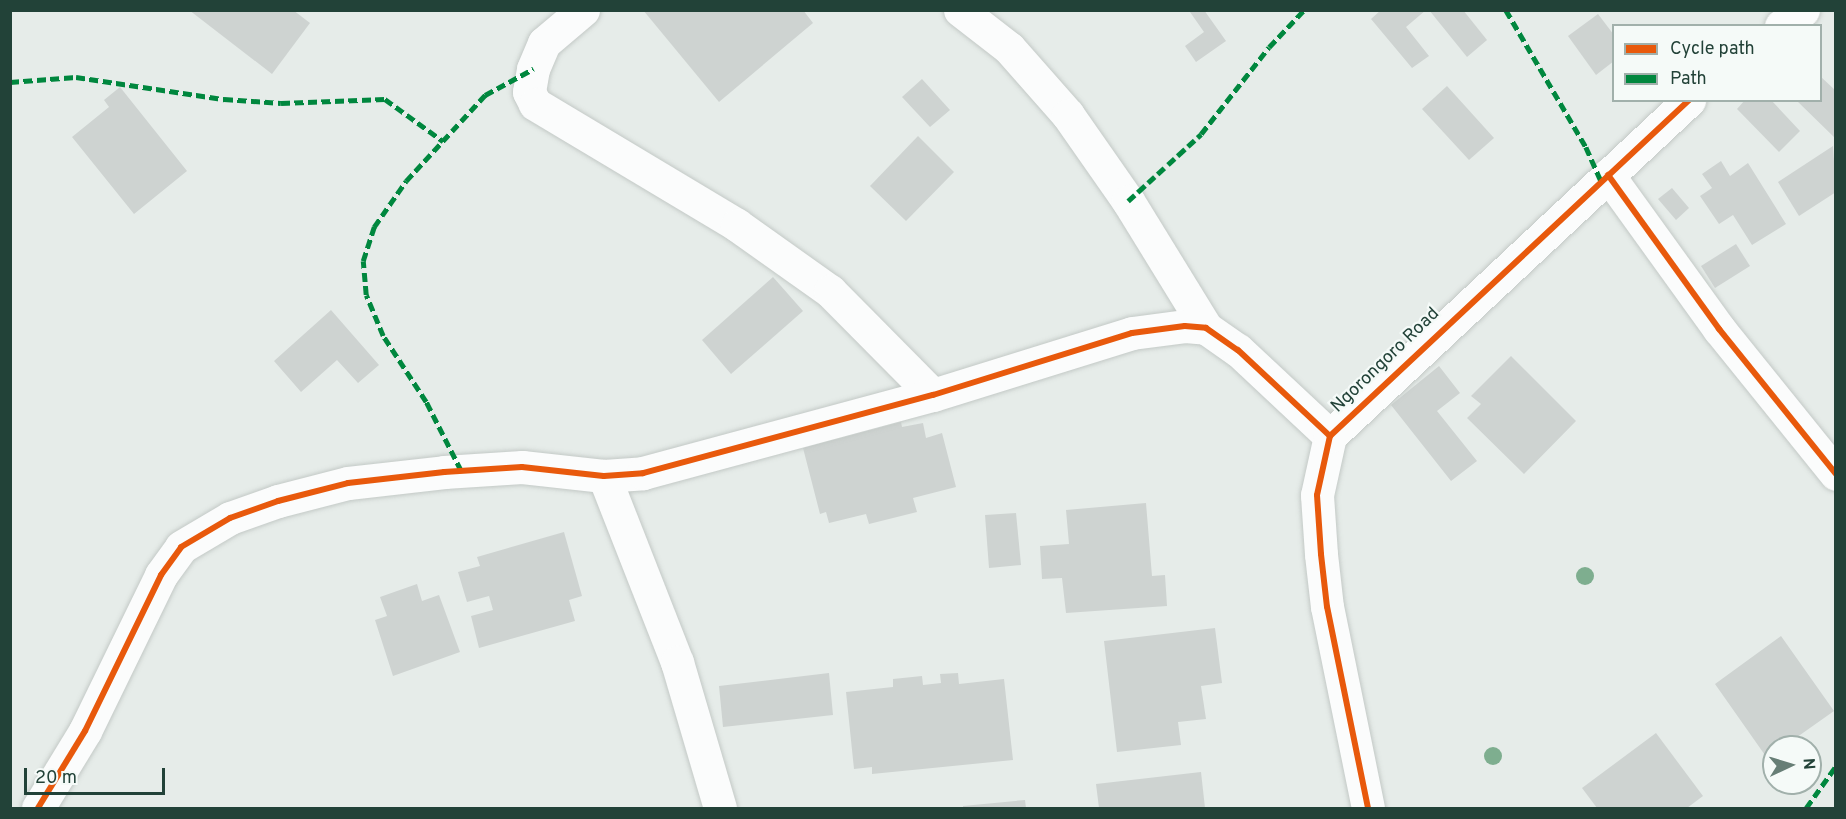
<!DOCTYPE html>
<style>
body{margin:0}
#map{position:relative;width:1846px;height:819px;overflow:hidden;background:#e6ece9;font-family:Overpass,sans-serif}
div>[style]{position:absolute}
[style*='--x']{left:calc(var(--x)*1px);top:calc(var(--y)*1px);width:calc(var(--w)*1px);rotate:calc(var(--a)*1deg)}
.building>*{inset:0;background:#ced3d1}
.roads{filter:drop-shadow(0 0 2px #c3c9c6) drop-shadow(0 0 2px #c3c9c6)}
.minor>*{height:33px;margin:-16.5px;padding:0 16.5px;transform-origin:16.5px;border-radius:16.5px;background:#fbfcfc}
.quiet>*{height:4.5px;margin-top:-2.25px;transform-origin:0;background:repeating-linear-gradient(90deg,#00873e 0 9px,transparent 0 13.5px)}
.cycleway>*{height:6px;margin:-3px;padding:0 3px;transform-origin:3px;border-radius:3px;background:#e8590c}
.trees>*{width:18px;height:18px;margin:-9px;border-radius:50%;background:#7eae8f}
span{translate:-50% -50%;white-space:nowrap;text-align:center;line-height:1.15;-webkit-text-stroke:4.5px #f5faf8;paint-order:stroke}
.street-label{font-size:18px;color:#224238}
.frame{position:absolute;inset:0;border:12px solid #224238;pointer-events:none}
.legend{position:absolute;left:1612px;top:24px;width:210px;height:78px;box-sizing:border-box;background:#f5faf8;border:2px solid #a1b0ab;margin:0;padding:8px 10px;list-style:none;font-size:18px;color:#224238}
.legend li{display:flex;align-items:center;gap:12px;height:30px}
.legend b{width:30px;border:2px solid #a1b0ab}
.north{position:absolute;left:1762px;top:735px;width:60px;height:60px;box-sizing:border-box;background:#f5faf8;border:2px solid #a1b0ab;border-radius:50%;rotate:86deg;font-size:16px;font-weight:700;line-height:24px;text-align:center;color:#224238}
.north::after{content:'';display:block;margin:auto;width:21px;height:27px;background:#677e76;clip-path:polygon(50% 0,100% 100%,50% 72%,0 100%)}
.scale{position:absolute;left:24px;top:768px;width:141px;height:27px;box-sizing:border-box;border:3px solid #224238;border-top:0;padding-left:8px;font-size:18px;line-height:21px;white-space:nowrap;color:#224238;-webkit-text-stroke:4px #f5faf8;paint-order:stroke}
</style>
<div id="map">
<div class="building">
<i style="clip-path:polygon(189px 10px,293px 10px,310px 23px,272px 74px)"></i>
<i style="clip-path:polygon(643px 10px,803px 10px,813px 23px,719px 102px)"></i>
<i style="clip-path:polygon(1204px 10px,1226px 41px,1196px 62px,1185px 46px,1204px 32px,1190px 12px)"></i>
<i style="clip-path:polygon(1381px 10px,1426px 10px,1406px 27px,1429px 56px,1412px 68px,1371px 19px)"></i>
<i style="clip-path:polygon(1429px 10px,1463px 10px,1487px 40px,1467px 57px)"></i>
<i style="clip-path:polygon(1598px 14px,1614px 35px,1614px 61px,1596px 75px,1568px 36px)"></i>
<i style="clip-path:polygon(1820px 76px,1836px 91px,1836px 139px,1796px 100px,1820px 100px)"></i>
<i style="clip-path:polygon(922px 79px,950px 110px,930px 127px,902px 97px)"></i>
<i style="clip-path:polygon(1447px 86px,1494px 138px,1469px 160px,1422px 109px)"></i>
<i style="clip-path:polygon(120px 87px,187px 171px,134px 214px,72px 137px,109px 107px,104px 100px)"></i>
<i style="clip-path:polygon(1745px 100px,1771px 100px,1800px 131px,1779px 152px,1737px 109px)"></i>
<i style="clip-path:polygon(918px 136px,954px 172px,906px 221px,870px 186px)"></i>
<i style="clip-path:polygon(1833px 146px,1836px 192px,1799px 216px,1778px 182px)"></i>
<i style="clip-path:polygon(1721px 161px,1730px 176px,1748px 163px,1786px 224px,1752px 245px,1733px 215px,1719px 224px,1700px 196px,1712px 188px,1702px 174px)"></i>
<i style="clip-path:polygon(1672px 188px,1689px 208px,1676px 220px,1658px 199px)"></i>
<i style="clip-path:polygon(1736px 244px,1750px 266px,1715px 288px,1701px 266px)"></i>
<i style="clip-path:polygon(773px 277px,803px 311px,731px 374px,702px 340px)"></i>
<i style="clip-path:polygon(331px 310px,379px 365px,358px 383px,337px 360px,301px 392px,274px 361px)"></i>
<i style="clip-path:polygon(1511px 356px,1576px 421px,1524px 474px,1467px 418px,1481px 404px,1471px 396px)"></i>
<i style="clip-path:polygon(1439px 366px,1460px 393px,1437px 411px,1477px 461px,1451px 481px,1391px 405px)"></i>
<i style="clip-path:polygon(901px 422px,902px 427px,923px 423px,926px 438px,942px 433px,956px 487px,913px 498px,917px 512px,869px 524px,866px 514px,829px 523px,826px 512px,820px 514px,803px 448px)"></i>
<i style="clip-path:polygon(1146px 503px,1152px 576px,1165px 575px,1167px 606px,1066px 613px,1062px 578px,1042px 579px,1040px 546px,1069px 544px,1066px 510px)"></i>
<i style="clip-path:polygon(1016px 513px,1021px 565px,989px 568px,985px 515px)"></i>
<i style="clip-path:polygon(564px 532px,582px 596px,569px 600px,575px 621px,479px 648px,471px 616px,493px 610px,489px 596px,467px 602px,458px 572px,480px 566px,477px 557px)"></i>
<i style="clip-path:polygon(417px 584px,422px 601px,439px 595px,460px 652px,393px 676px,375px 620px,387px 616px,380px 597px)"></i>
<i style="clip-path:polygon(1215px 628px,1222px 683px,1201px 686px,1206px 719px,1178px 722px,1181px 745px,1117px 752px,1104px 641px)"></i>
<i style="clip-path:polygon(1781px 636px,1834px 711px,1783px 747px,1774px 747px,1774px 753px,1767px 758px,1715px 684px)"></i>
<i style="clip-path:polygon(829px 673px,833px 715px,723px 727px,719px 686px)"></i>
<i style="clip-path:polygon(958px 673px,959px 684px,1004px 679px,1013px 760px,872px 774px,872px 767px,854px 769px,846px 692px,893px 687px,893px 679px,922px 676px,923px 685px,941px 683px,940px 674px)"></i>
<i style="clip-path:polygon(1656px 733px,1703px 796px,1687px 808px,1597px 808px,1582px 788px)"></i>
<i style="clip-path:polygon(1201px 772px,1205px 808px,1099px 808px,1096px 784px)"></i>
<i style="clip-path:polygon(1025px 800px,1026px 808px,963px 808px,963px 806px)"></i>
</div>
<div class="roads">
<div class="minor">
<i style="--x:583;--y:10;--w:51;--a:139.8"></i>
<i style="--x:544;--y:43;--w:28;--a:113"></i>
<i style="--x:533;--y:69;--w:23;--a:100"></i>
<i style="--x:529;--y:92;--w:13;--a:63"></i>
<i style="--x:535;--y:104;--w:235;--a:30.9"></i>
<i style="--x:737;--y:225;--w:114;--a:35.4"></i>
<i style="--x:830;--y:291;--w:146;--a:45.3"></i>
<i style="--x:960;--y:10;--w:62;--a:37.8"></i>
<i style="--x:1009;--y:48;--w:89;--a:48.6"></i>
<i style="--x:1068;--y:115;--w:105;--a:55.1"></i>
<i style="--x:1128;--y:201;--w:149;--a:58.4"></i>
<i style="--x:1781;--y:26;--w:27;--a:-36"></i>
<i style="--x:1608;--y:175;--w:190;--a:54.2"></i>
<i style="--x:1719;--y:329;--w:186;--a:51.1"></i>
<i style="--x:604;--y:476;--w:200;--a:68.6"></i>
<i style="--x:677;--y:662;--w:152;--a:73.6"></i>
<i style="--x:38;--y:808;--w:90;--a:-58.6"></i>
<i style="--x:85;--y:731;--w:174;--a:-64"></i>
<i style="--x:161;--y:575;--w:34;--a:-54"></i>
<i style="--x:181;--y:547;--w:57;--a:-30.6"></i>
<i style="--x:230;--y:518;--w:51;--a:-19.5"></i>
<i style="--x:278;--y:501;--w:72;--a:-14.4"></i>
<i style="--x:348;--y:483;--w:97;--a:-6.5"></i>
<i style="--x:444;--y:472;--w:78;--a:-3.7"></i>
<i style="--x:522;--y:467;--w:82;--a:6.3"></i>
<i style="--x:604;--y:476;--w:39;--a:-4"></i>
<i style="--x:643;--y:473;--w:300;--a:-15.1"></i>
<i style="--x:933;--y:395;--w:208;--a:-17.3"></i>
<i style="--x:1132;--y:333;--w:53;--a:-7.5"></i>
<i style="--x:1185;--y:326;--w:21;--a:5"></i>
<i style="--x:1206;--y:328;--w:39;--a:35"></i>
<i style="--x:1238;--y:350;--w:126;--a:43.1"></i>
<i style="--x:1368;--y:808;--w:205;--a:-101.5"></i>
<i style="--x:1327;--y:607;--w:53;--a:-96.5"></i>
<i style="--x:1321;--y:554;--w:59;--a:-93.9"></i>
<i style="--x:1317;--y:495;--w:60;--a:-77.6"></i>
<i style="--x:1330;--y:436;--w:492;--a:-43.1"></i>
</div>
</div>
<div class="quiet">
<i style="--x:1506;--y:10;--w:159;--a:59.7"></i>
<i style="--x:1586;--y:147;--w:37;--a:66"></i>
<i style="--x:10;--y:82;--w:66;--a:-4.3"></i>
<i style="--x:76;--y:77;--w:150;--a:8.5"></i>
<i style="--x:224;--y:99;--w:57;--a:4"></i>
<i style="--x:281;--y:103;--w:104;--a:-2.2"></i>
<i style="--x:385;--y:99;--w:72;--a:35.9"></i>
<i style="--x:1128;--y:201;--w:99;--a:-42.5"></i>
<i style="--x:1201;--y:134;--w:110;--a:-52"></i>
<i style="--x:1269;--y:47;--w:51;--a:-46.6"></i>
<i style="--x:461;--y:471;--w:77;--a:-116.9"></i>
<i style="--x:426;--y:402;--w:79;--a:-123.1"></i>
<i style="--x:383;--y:336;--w:44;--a:-112.5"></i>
<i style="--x:366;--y:295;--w:34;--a:-95"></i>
<i style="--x:363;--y:261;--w:36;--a:-72"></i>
<i style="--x:374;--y:227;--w:56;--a:-55.2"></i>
<i style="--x:406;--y:181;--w:117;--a:-47.4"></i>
<i style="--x:485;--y:95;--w:55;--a:-28.4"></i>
<i style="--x:1806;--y:808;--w:52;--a:-54.5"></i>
</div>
<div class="cycleway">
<i style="--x:1608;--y:175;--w:190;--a:54.2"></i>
<i style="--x:1719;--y:329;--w:186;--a:51.1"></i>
<i style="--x:38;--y:808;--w:90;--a:-58.6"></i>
<i style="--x:85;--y:731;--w:174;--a:-64"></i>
<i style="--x:161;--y:575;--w:34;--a:-54"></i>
<i style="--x:181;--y:547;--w:57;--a:-30.6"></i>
<i style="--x:230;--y:518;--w:51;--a:-19.5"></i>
<i style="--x:278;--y:501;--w:72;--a:-14.4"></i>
<i style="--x:348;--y:483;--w:97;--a:-6.5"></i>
<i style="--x:444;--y:472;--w:78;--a:-3.7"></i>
<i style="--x:522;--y:467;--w:82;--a:6.3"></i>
<i style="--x:604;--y:476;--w:39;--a:-4"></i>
<i style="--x:643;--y:473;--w:300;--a:-15.1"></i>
<i style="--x:933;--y:395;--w:208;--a:-17.3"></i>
<i style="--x:1132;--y:333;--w:53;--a:-7.5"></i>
<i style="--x:1185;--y:326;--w:21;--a:5"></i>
<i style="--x:1206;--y:328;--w:39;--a:35"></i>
<i style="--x:1238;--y:350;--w:126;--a:43.1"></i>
<i style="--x:1368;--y:808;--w:205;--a:-101.5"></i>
<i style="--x:1327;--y:607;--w:53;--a:-96.5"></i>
<i style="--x:1321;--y:554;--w:59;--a:-93.9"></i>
<i style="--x:1317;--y:495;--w:60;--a:-77.6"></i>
<i style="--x:1330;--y:436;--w:492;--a:-43.1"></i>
</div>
<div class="trees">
<i style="left:1585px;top:576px"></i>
<i style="left:1493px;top:756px"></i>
</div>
<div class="street-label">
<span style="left:1386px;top:361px;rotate:-44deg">Ngorongoro Road</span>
</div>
<div class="frame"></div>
<ul class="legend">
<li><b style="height:8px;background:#e8590c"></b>Cycle path</li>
<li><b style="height:8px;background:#00873e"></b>Path</li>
</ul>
<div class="north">N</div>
<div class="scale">20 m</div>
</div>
